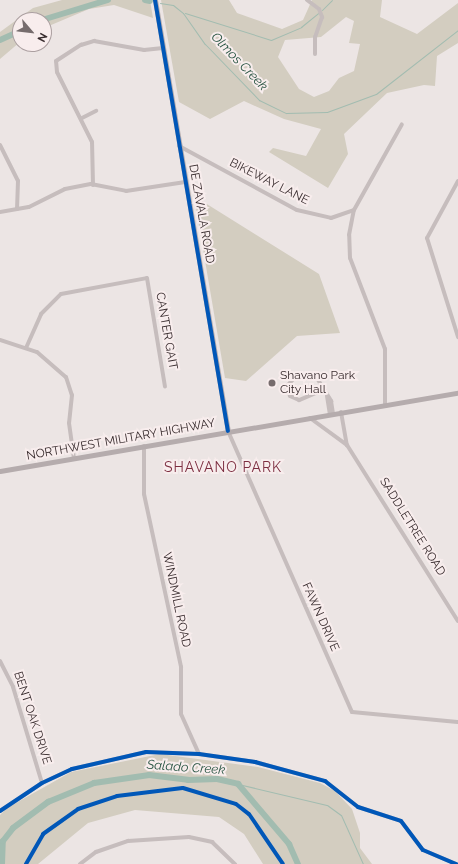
<!DOCTYPE html>
<style>
body{margin:0}
#map{position:relative;width:458px;height:864px;overflow:hidden;background:#ece5e4;font-family:Raleway,sans-serif}
div>[style]{position:absolute}
[style*='--x']{left:calc(var(--x)*1px);top:calc(var(--y)*1px);width:calc(var(--w)*1px);rotate:calc(var(--a)*1deg)}
.green>*{inset:0;background:#d3cdc0}
.stream>*{height:1px;margin:-0.5px;padding:0 0.5px;transform-origin:0.5px;border-radius:0.5px;background:#a2bcb0}
.river>*{height:6px;margin:-3px;padding:0 3px;transform-origin:3px;border-radius:3px;background:#a2bcb0}
.minor>*{height:4px;margin:-2px;padding:0 2px;transform-origin:2px;border-radius:2px;background:#c6bdbd}
.major>*{height:5px;margin:-2.5px;padding:0 2.5px;transform-origin:2.5px;border-radius:2.5px;background:#b5acad}
.cycleway>*{height:4px;margin:-2px;padding:0 2px;transform-origin:2px;border-radius:2px;background:#0057b8}
.dots>*{width:11px;height:11px;translate:-50% -50%;box-sizing:border-box;border:2px solid #f8eded;border-radius:50%}
span{translate:-50% -50%;white-space:nowrap;text-align:center;line-height:1.15;-webkit-text-stroke:4px #f8eded;paint-order:stroke}
.street-label{font-size:12px;color:#372b2d}
.poi-label{font-size:12px;color:#372b2d}
.left{translate:0 -50%;text-align:left}
.water-label{font-size:13px;color:#265341;font-style:italic}
.quarter-label{font-size:14px;color:#7c2e40;letter-spacing:1px}
.north{position:absolute;left:12px;top:12px;width:40px;height:40px;box-sizing:border-box;background:#f8eded;border:1px solid #ab9fa0;border-radius:50%;rotate:118deg;font-size:11px;font-weight:700;line-height:16px;text-align:center;color:#372b2d}
.north::after{content:'';display:block;margin:auto;width:14px;height:18px;background:#766c6d;clip-path:polygon(50% 0,100% 100%,50% 72%,0 100%)}
</style>
<div id="map">
<div class="green">
<i style="clip-path:polygon(62px 0,150px 0,153px 18px,114px 5px,89px 9px,44px 28px,44px 20px,20px 20px,20px 42px,0 59px,0 32px,33px 8px)"></i>
<i style="clip-path:polygon(evenodd,161px 0,229px 0,237px 13px,282px 29px,303px 20px,312px 0,382px 0,380px 17px,417px 34px,458px 3px,458px 43px,437px 56px,435px 86px,424px 85px,387px 93px,344px 134px,348px 154px,328px 188px,269px 152px,273px 148px,306px 156px,321px 129px,284px 119px,244px 101px,210px 119px,179px 102px,161px 0,346px 17px,354px 21px,349px 43px,360px 44px,354px 71px,339px 78px,329px 91px,314px 97px,299px 89px,278px 57px,285px 40px,321px 37px,346px 17px)"></i>
<i style="clip-path:polygon(194px 196px,319px 274px,340px 333px,297px 336px,246px 381px,225px 378px)"></i>
<i style="clip-path:polygon(160px 754px,258px 767px,320px 783px,335px 791px,352px 809px,360px 833px,360px 848px,372px 864px,263px 864px,244px 834px,219px 817px,135px 810px,88px 823px,38px 864px,0 864px,0 815px,7px 808px,71px 772px)"></i>
</div>
<div class="stream">
<i style="--x:160;--y:3;--w:13;--a:9"></i>
<i style="--x:173;--y:5;--w:13;--a:39"></i>
<i style="--x:183;--y:13;--w:38;--a:55"></i>
<i style="--x:205;--y:44;--w:78;--a:46"></i>
<i style="--x:259;--y:100;--w:30;--a:26"></i>
<i style="--x:286;--y:113;--w:41;--a:-1.4"></i>
<i style="--x:327;--y:112;--w:52;--a:-20.2"></i>
<i style="--x:376;--y:94;--w:104;--a:-38"></i>
<i style="--x:322;--y:10;--w:14;--a:-45"></i>
<i style="--x:185;--y:13;--w:90;--a:17.4"></i>
<i style="--x:271;--y:40;--w:33;--a:-23"></i>
<i style="--x:301;--y:27;--w:22;--a:-39"></i>
<i style="--x:238;--y:784;--w:91;--a:13.3"></i>
<i style="--x:327;--y:805;--w:17;--a:36"></i>
<i style="--x:341;--y:815;--w:54;--a:65.8"></i>
</div>
<div class="river">
<i style="--x:145;--y:0;--w:5;--a:11"></i>
<i style="--x:42;--y:20;--w:69;--a:-16.9"></i>
<i style="--x:0;--y:40;--w:22;--a:-24"></i>
<i style="--x:2;--y:864;--w:23;--a:-88"></i>
<i style="--x:3;--y:841;--w:16;--a:-52"></i>
<i style="--x:13;--y:828;--w:44;--a:-36.6"></i>
<i style="--x:48;--y:802;--w:50;--a:-22.4"></i>
<i style="--x:94;--y:783;--w:56;--a:-8.3"></i>
<i style="--x:149;--y:775;--w:39;--a:7"></i>
<i style="--x:188;--y:780;--w:29;--a:-2"></i>
<i style="--x:217;--y:779;--w:22;--a:13"></i>
<i style="--x:238;--y:784;--w:79;--a:49.6"></i>
<i style="--x:289;--y:844;--w:22;--a:66"></i>
</div>
<div class="minor">
<i style="--x:307;--y:0;--w:15;--a:37"></i>
<i style="--x:319;--y:9;--w:9;--a:69"></i>
<i style="--x:322;--y:17;--w:21;--a:109"></i>
<i style="--x:315;--y:37;--w:17;--a:90"></i>
<i style="--x:82;--y:118;--w:16;--a:-27"></i>
<i style="--x:0;--y:145;--w:40;--a:63.4"></i>
<i style="--x:18;--y:181;--w:28;--a:92"></i>
<i style="--x:179;--y:146;--w:134;--a:28.5"></i>
<i style="--x:297;--y:210;--w:35;--a:13"></i>
<i style="--x:331;--y:218;--w:24;--a:-19"></i>
<i style="--x:458;--y:181;--w:65;--a:118.5"></i>
<i style="--x:427;--y:238;--w:104;--a:72.6"></i>
<i style="--x:93;--y:185;--w:43;--a:-91.3"></i>
<i style="--x:92;--y:142;--w:78;--a:-116.6"></i>
<i style="--x:57;--y:72;--w:11;--a:-95"></i>
<i style="--x:56;--y:61;--w:30;--a:-33"></i>
<i style="--x:81;--y:45;--w:14;--a:-17"></i>
<i style="--x:94;--y:41;--w:51;--a:10.2"></i>
<i style="--x:144;--y:50;--w:19;--a:-6"></i>
<i style="--x:0;--y:212;--w:29;--a:-10"></i>
<i style="--x:29;--y:207;--w:40;--a:-26.6"></i>
<i style="--x:65;--y:189;--w:26;--a:-11"></i>
<i style="--x:91;--y:184;--w:36;--a:11"></i>
<i style="--x:126;--y:191;--w:60;--a:-8.7"></i>
<i style="--x:0;--y:340;--w:39;--a:18"></i>
<i style="--x:37;--y:352;--w:38;--a:41"></i>
<i style="--x:66;--y:377;--w:19;--a:72"></i>
<i style="--x:72;--y:395;--w:28;--a:96"></i>
<i style="--x:69;--y:423;--w:35;--a:82"></i>
<i style="--x:26;--y:348;--w:37;--a:-66"></i>
<i style="--x:41;--y:314;--w:28;--a:-45"></i>
<i style="--x:61;--y:294;--w:87;--a:-10.5"></i>
<i style="--x:147;--y:278;--w:110;--a:80.6"></i>
<i style="--x:323;--y:390;--w:26;--a:157"></i>
<i style="--x:299;--y:400;--w:10;--a:-156"></i>
<i style="--x:290;--y:396;--w:10;--a:-107"></i>
<i style="--x:287;--y:386;--w:13;--a:-48"></i>
<i style="--x:296;--y:376;--w:19;--a:-3"></i>
<i style="--x:315;--y:375;--w:31;--a:58"></i>
<i style="--x:331;--y:401;--w:13;--a:81"></i>
<i style="--x:327;--y:396;--w:18;--a:81"></i>
<i style="--x:385;--y:404;--w:55;--a:-90"></i>
<i style="--x:385;--y:349;--w:97;--a:-111"></i>
<i style="--x:350;--y:258;--w:23;--a:-92"></i>
<i style="--x:349;--y:235;--w:25;--a:-79"></i>
<i style="--x:354;--y:210;--w:98;--a:-60.8"></i>
<i style="--x:341;--y:412;--w:34;--a:80"></i>
<i style="--x:347;--y:445;--w:208;--a:57.8"></i>
<i style="--x:310;--y:418;--w:46;--a:36.1"></i>
<i style="--x:228;--y:431;--w:307;--a:66.2"></i>
<i style="--x:352;--y:712;--w:106;--a:5.4"></i>
<i style="--x:144;--y:446;--w:48;--a:90"></i>
<i style="--x:144;--y:494;--w:177;--a:77.9"></i>
<i style="--x:181;--y:667;--w:47;--a:90"></i>
<i style="--x:181;--y:714;--w:44;--a:65.8"></i>
<i style="--x:0;--y:661;--w:29;--a:63"></i>
<i style="--x:13;--y:687;--w:100;--a:73.2"></i>
<i style="--x:0;--y:811;--w:50;--a:-33.7"></i>
<i style="--x:42;--y:783;--w:33;--a:-25"></i>
<i style="--x:72;--y:769;--w:76;--a:-12.9"></i>
<i style="--x:146;--y:752;--w:53;--a:2.2"></i>
<i style="--x:199;--y:754;--w:57;--a:8.1"></i>
<i style="--x:255;--y:762;--w:73;--a:15.2"></i>
<i style="--x:325;--y:781;--w:42;--a:38.2"></i>
<i style="--x:358;--y:807;--w:45;--a:18"></i>
<i style="--x:401;--y:821;--w:36;--a:53"></i>
<i style="--x:423;--y:850;--w:36;--a:23"></i>
<i style="--x:80;--y:864;--w:20;--a:-37"></i>
<i style="--x:96;--y:852;--w:34;--a:-19"></i>
<i style="--x:128;--y:841;--w:61;--a:-3.8"></i>
<i style="--x:189;--y:837;--w:24;--a:12"></i>
<i style="--x:212;--y:842;--w:32;--a:44"></i>
</div>
<div class="major">
<i style="--x:155;--y:0;--w:437;--a:80.4"></i>
<i style="--x:0;--y:471;--w:465;--a:-9.7"></i>
</div>
<div class="cycleway">
<i style="--x:155;--y:0;--w:437;--a:80.4"></i>
<i style="--x:0;--y:811;--w:50;--a:-33.7"></i>
<i style="--x:42;--y:783;--w:33;--a:-25"></i>
<i style="--x:72;--y:769;--w:76;--a:-12.9"></i>
<i style="--x:146;--y:752;--w:53;--a:2.2"></i>
<i style="--x:199;--y:754;--w:57;--a:8.1"></i>
<i style="--x:255;--y:762;--w:73;--a:15.2"></i>
<i style="--x:325;--y:781;--w:42;--a:38.2"></i>
<i style="--x:358;--y:807;--w:45;--a:18"></i>
<i style="--x:401;--y:821;--w:36;--a:53"></i>
<i style="--x:423;--y:850;--w:36;--a:23"></i>
<i style="--x:26;--y:864;--w:34;--a:-60"></i>
<i style="--x:43;--y:834;--w:43;--a:-35.5"></i>
<i style="--x:78;--y:809;--w:41;--a:-18.4"></i>
<i style="--x:117;--y:796;--w:66;--a:-6.9"></i>
<i style="--x:183;--y:788;--w:55;--a:16.8"></i>
<i style="--x:236;--y:804;--w:16;--a:38"></i>
<i style="--x:249;--y:814;--w:60;--a:55.8"></i>
</div>
<div class="dots">
<i style="left:272px;top:383px;background:#766c6d"></i>
</div>
<div class="street-label">
<span style="left:269px;top:182px;rotate:27deg">BIKEWAY LANE</span>
<span style="left:201px;top:214px;rotate:80deg">DE ZAVALA ROAD</span>
<span style="left:166px;top:331px;rotate:80deg">CANTER GAIT</span>
<span style="left:121px;top:440px;rotate:-10deg">NORTHWEST MILITARY HIGHWAY</span>
<span style="left:412px;top:527px;rotate:58deg">SADDLETREE ROAD</span>
<span style="left:176px;top:600px;rotate:78deg">WINDMILL ROAD</span>
<span style="left:320px;top:617px;rotate:66deg">FAWN DRIVE</span>
<span style="left:32px;top:718px;rotate:72deg">BENT OAK DRIVE</span>
</div>
<div class="poi-label">
<span class="left" style="left:280px;top:383px">Shavano Park<br>City Hall</span>
</div>
<div class="water-label">
<span style="left:239px;top:62px;rotate:46deg">Olmos Creek</span>
<span style="left:186px;top:768px;rotate:4deg">Salado Creek</span>
</div>
<div class="quarter-label">
<span style="left:223px;top:467px">SHAVANO PARK</span>
</div>
<div class="north">N</div>
</div>
